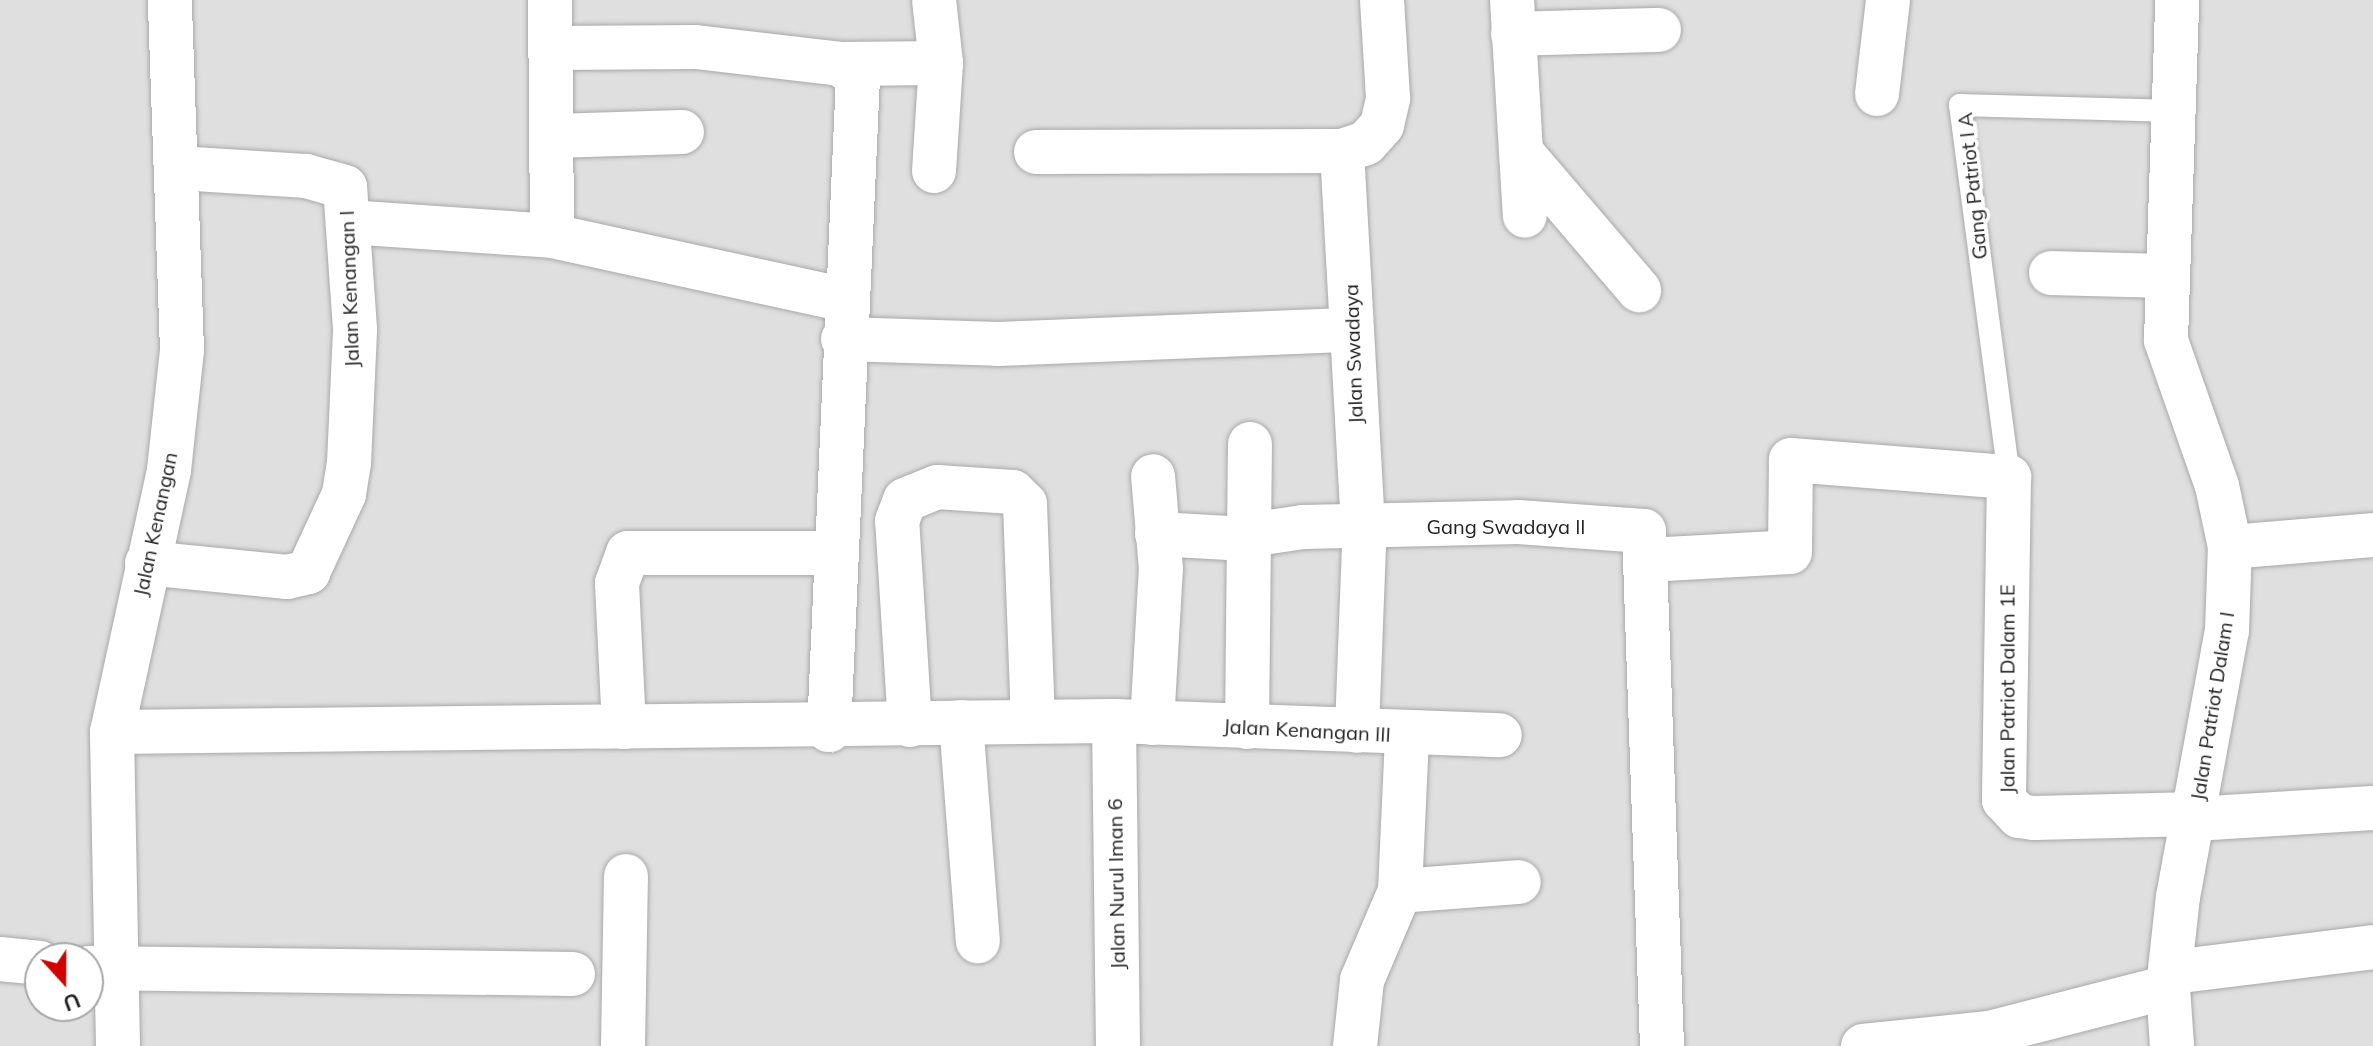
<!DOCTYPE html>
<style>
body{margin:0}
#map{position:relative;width:2373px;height:1046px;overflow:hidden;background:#f2efe9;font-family:Mulish,sans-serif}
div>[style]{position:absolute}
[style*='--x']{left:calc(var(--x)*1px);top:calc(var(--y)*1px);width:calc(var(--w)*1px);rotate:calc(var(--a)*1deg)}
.residential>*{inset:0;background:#e0dfdf}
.roads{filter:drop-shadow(0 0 2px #a9a9a9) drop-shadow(0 0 2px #a9a9a9)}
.lane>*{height:22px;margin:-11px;padding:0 11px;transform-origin:11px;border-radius:11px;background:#fff}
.street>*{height:44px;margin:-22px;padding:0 22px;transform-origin:22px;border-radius:22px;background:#fff}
span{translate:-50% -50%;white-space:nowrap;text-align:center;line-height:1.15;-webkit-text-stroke:7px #fff;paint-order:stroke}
.street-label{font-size:20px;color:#222}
.north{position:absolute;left:24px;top:942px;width:80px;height:80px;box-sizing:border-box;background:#fff;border:2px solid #a7a7a7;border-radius:50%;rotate:159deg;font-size:22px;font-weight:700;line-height:32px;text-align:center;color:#222}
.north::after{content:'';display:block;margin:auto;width:28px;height:36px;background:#d40000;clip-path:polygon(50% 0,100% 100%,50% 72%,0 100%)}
</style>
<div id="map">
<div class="residential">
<i style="clip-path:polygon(evenodd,0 0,2373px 0,2373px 1046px,0 1046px,0 0,40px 958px,88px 958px,88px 1006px,40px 1006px,40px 958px)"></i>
</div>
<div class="roads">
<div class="lane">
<i style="--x:2009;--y:477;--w:375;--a:-97.5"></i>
<i style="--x:1960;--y:105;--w:214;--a:1.6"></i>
</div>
<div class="street">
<i style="--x:550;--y:0;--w:236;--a:89.5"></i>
<i style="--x:552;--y:236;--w:300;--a:12.3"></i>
<i style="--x:1512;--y:0;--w:216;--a:86.6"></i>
<i style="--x:1513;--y:34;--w:146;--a:-1.6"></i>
<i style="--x:554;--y:48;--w:142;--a:-0.4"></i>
<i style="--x:696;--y:47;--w:145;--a:6.7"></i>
<i style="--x:840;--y:64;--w:22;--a:36"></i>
<i style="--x:858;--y:77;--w:654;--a:92.54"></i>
<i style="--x:840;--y:64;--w:101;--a:-0.6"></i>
<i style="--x:1877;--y:94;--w:95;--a:-83.3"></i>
<i style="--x:553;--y:136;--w:129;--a:-1.8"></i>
<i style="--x:1342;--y:151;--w:396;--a:86.8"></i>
<i style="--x:1364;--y:546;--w:185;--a:92.2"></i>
<i style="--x:1036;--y:152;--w:306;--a:-0.2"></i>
<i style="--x:1342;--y:151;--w:25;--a:-18"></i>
<i style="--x:1366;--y:143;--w:24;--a:-48"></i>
<i style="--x:1382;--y:125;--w:28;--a:-77"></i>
<i style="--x:1388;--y:98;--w:98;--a:-93.5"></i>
<i style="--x:1521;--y:152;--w:182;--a:49.5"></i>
<i style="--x:934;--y:171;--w:108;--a:-86.3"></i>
<i style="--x:941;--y:63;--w:63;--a:-96.3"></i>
<i style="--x:348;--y:222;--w:204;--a:3.9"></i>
<i style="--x:2051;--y:273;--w:113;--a:1.5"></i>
<i style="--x:843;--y:339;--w:155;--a:1.8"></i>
<i style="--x:998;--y:344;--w:350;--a:-2.3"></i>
<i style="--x:1157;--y:534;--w:72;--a:3.2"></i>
<i style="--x:1229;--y:538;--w:75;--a:-8.5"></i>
<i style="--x:1303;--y:527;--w:215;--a:-1.3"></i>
<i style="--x:1518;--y:522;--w:126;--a:4.1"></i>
<i style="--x:1644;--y:531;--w:515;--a:88"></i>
<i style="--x:2230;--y:547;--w:144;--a:-4.8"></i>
<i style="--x:1648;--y:560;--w:142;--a:-3.2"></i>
<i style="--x:1790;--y:552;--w:92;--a:-89.4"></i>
<i style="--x:1791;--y:460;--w:219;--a:4.5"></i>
<i style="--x:2009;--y:477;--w:323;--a:90.9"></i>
<i style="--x:2004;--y:800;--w:22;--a:47"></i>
<i style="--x:2019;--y:816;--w:15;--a:8"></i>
<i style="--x:2034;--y:818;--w:161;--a:-1.4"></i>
<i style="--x:147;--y:563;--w:141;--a:5.7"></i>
<i style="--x:287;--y:577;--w:22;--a:-13"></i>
<i style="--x:308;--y:572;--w:86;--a:-65.2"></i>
<i style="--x:344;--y:494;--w:31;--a:-81"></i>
<i style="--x:349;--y:463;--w:134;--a:-87.4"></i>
<i style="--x:355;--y:329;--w:142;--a:-94"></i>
<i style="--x:345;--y:187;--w:41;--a:-164.2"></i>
<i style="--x:306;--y:176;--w:126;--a:-176.4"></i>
<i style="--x:1114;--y:721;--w:325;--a:89.3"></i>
<i style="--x:961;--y:722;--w:220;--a:85.6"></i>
<i style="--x:1152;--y:723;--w:154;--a:-86.7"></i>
<i style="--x:1161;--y:569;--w:93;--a:-94.9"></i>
<i style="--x:910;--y:725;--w:204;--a:-93.6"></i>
<i style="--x:897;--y:521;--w:22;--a:-69"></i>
<i style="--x:905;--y:500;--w:35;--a:-22"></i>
<i style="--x:937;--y:487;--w:76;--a:3.8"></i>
<i style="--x:1013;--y:492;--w:17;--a:45"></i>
<i style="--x:1025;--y:504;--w:217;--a:87.9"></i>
<i style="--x:624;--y:727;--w:144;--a:-92.8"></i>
<i style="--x:617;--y:583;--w:32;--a:-70"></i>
<i style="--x:628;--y:553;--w:206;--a:0"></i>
<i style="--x:1247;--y:727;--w:283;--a:-89.4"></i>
<i style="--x:112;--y:732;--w:1002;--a:-0.63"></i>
<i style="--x:1114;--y:721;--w:386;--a:2.1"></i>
<i style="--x:2194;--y:819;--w:179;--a:-3.5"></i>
<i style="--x:1400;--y:891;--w:119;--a:-4.3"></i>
<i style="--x:0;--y:959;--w:40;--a:5.7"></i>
<i style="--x:88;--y:968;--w:485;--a:0.7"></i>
<i style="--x:2173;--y:972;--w:202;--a:-7.1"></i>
<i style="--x:118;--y:1046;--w:314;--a:-91.1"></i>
<i style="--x:112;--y:732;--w:268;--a:-77.7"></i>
<i style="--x:169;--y:470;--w:121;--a:-83.8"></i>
<i style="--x:182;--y:350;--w:350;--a:-92"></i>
<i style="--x:623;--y:1046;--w:170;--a:-89"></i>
<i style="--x:1355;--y:1046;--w:66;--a:-83.9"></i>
<i style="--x:1362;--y:980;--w:97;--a:-66.9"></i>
<i style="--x:1400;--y:891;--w:156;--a:-87.4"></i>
<i style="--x:1863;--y:1046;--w:127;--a:-5.9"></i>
<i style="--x:1989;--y:1033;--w:185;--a:-14.4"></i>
<i style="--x:2172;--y:1046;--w:59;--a:-93.9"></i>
<i style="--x:2168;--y:987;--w:91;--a:-83.7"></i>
<i style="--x:2178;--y:897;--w:270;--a:-79.6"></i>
<i style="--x:2227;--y:631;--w:84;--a:-88"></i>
<i style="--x:2230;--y:547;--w:62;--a:-102"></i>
<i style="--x:2217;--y:486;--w:155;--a:-109.3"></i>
<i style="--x:2166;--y:340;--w:340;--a:-88.1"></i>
</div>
</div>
<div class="street-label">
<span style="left:1972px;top:186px;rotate:-96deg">Gang Patriot I A</span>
<span style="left:349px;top:289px;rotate:-92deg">Jalan Kenangan I</span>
<span style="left:1353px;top:354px;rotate:-92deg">Jalan Swadaya</span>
<span style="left:155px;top:524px;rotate:-78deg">Jalan Kenangan</span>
<span style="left:1506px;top:526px">Gang Swadaya II</span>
<span style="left:2007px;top:689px;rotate:-90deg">Jalan Patriot Dalam 1E</span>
<span style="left:2212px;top:706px;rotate:-81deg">Jalan Patriot Dalam I</span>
<span style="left:1307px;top:730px;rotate:3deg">Jalan Kenangan III</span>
<span style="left:1116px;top:884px;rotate:-91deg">Jalan Nurul Iman 6</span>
</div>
<div class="north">U</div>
</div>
